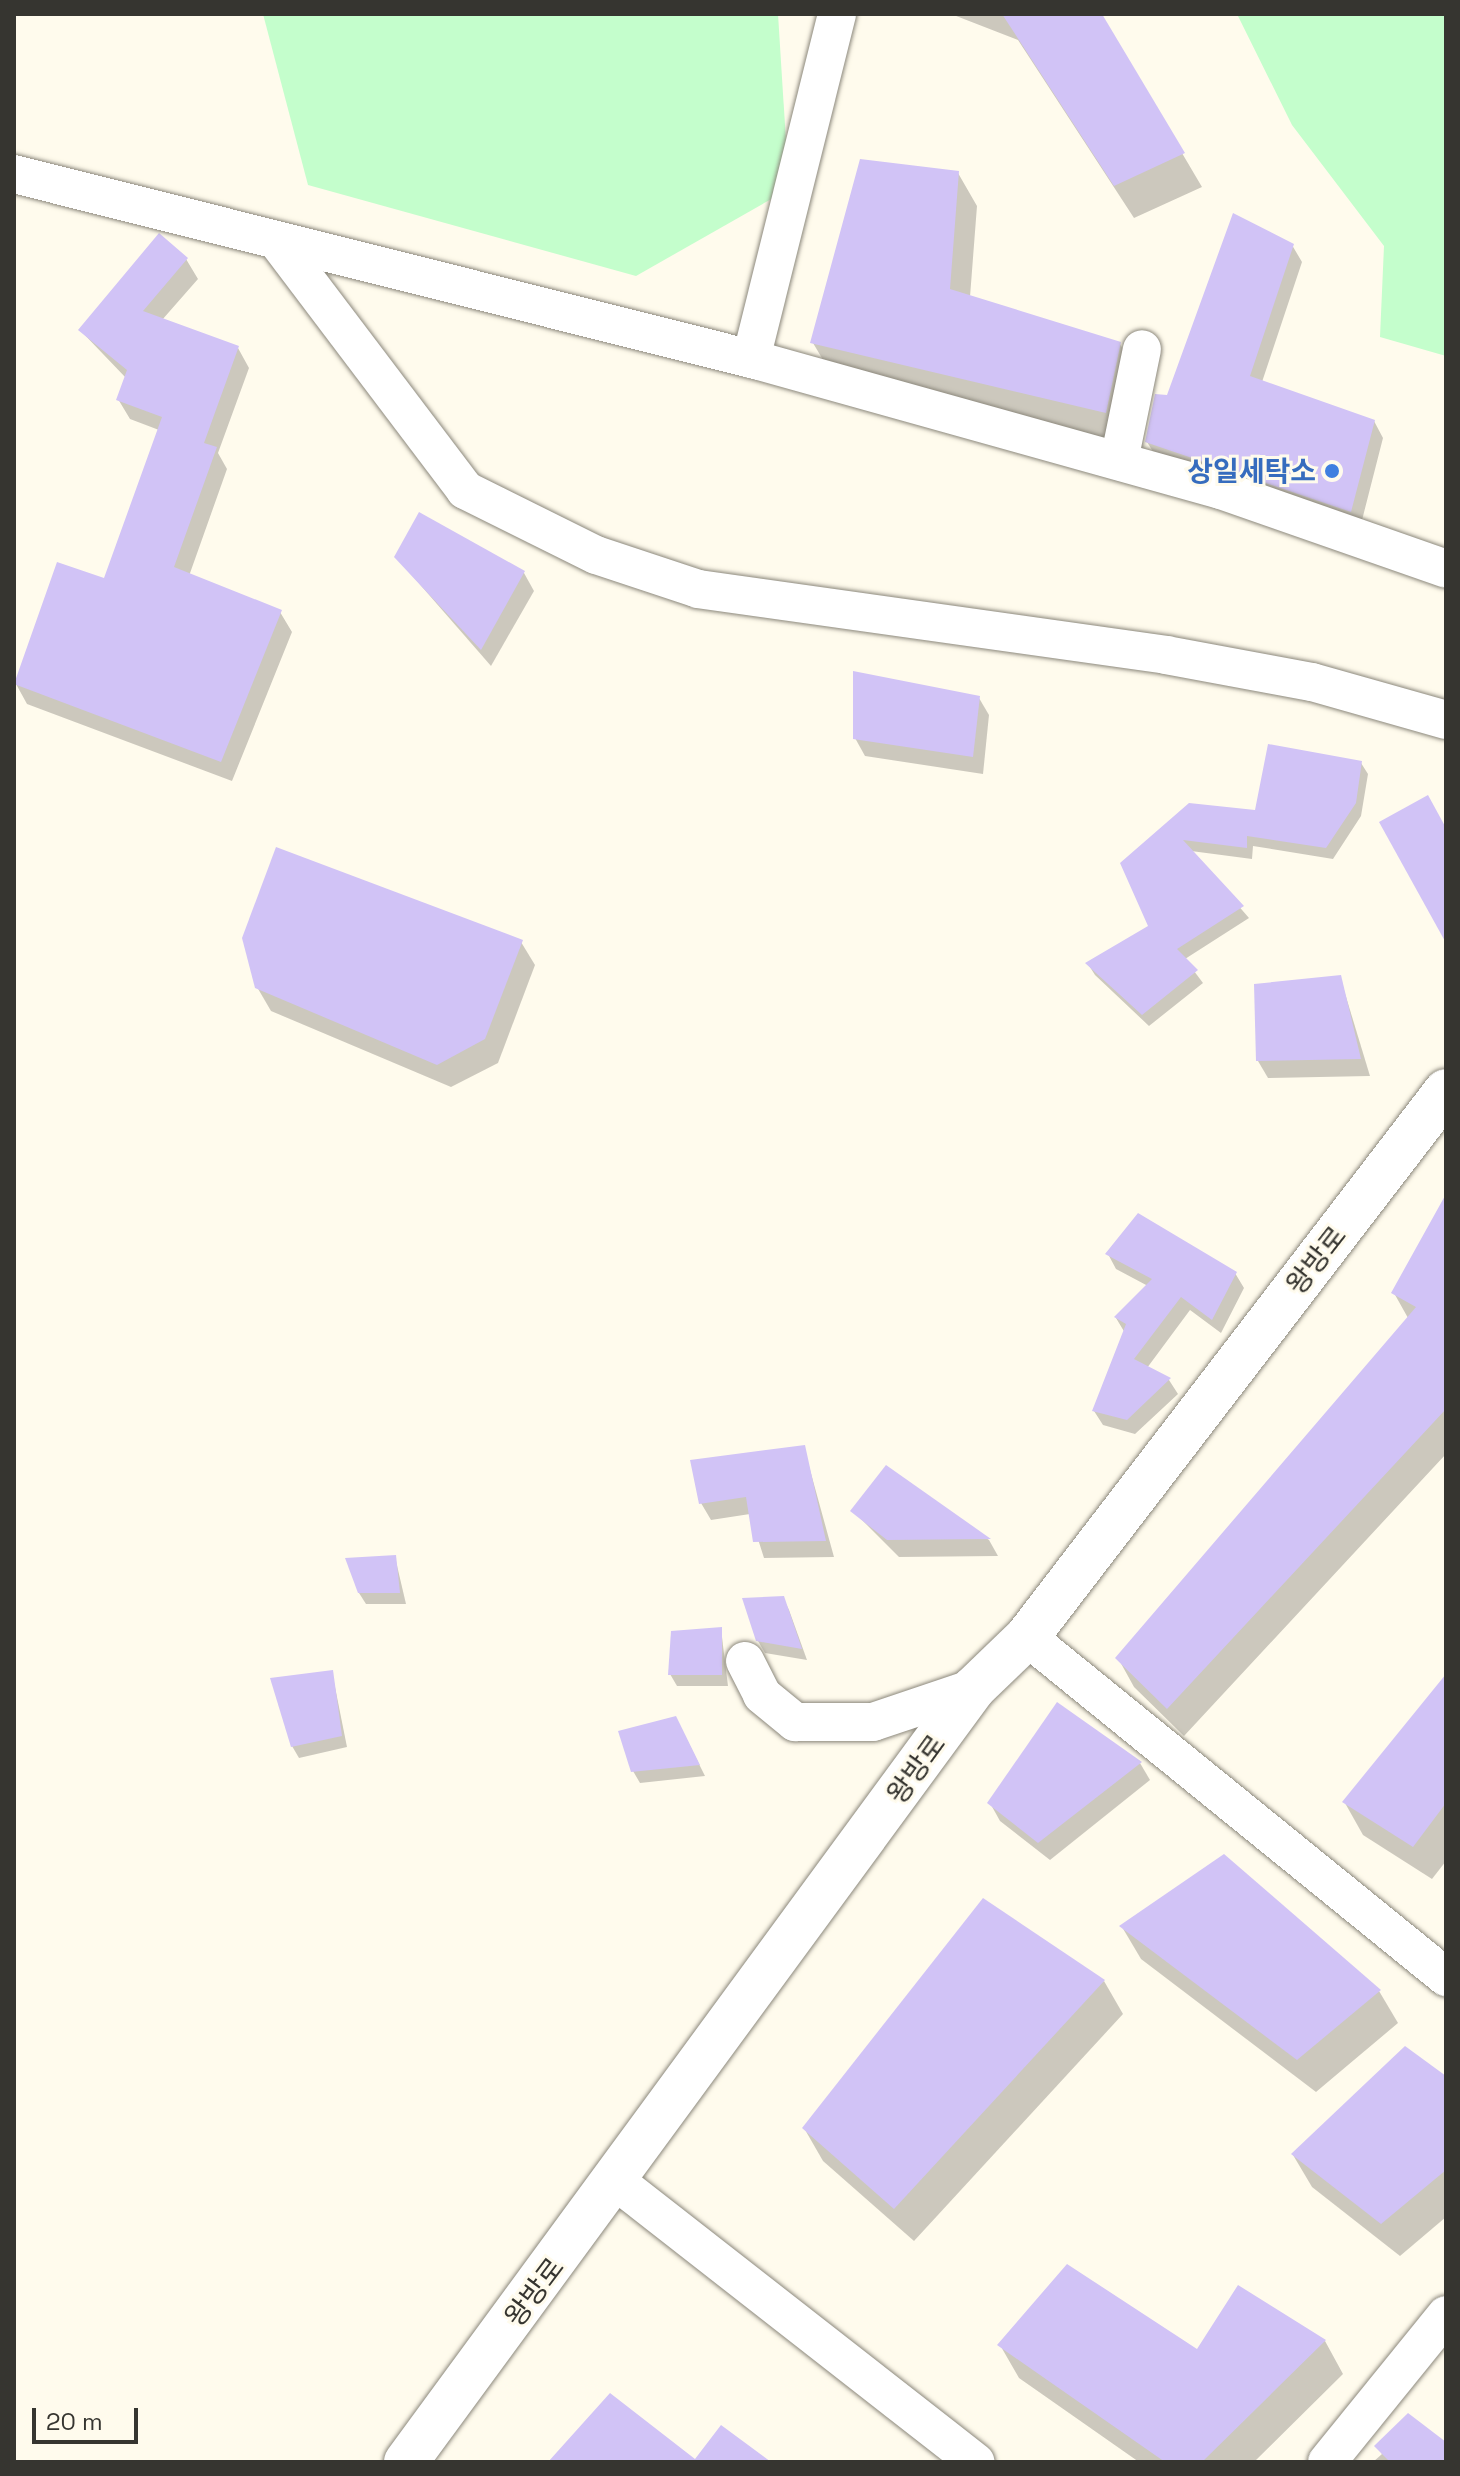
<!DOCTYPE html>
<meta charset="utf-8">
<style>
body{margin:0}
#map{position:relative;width:1460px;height:2476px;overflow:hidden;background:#fffbed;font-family:"Space Grotesk","Noto Sans KR",sans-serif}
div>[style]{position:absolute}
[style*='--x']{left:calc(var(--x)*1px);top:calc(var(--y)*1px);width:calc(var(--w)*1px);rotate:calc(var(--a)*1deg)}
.green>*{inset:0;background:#c4fecc}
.shadow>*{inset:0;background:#0003}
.building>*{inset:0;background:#d1c3f6}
.roads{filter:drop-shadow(0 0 2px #8c887c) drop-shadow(0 0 2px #8c887c)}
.street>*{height:38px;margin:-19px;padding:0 19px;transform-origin:19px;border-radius:19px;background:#fff}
.secondary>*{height:44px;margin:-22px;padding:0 22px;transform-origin:22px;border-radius:22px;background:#fff}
.dots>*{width:22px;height:22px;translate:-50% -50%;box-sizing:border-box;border:4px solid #fffbed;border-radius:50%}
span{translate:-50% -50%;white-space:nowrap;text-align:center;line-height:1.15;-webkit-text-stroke:6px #fffbed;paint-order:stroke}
.shop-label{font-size:28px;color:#366cbe;font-weight:700}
.right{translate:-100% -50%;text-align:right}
.street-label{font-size:28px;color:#363530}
.frame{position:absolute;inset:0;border:16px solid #363530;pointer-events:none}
.scale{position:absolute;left:32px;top:2408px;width:106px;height:36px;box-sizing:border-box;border:4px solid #363530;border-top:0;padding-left:10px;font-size:24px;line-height:28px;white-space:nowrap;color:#363530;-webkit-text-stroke:6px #fffbed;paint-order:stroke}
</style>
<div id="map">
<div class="green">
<i style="clip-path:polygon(263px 14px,778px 14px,789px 189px,636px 276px,308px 185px)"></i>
<i style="clip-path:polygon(1237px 14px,1446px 14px,1446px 356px,1380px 337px,1384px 246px,1292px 125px)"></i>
</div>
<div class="shadow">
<i style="clip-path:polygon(951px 14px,1100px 14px,1202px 187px,1134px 218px,1018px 40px)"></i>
<i style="clip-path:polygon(958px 173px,977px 206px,970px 297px,1120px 344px,1139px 377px,1125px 445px,832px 375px,813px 343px)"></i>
<i style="clip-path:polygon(1292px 245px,1302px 262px,1262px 382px,1374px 421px,1383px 438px,1360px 528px,1157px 458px,1147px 442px,1169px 398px)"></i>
<i style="clip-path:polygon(186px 259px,198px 279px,162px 320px,238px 348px,249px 368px,218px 453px,227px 469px,189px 576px,280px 612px,292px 632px,232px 781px,27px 704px,16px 684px,105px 581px,159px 430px,130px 419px,118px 399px,126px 378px,80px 330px)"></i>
<i style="clip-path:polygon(396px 557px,524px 573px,534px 591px,491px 666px)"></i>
<i style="clip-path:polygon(979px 698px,989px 715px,983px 774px,865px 756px,855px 738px)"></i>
<i style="clip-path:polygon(1361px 763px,1368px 774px,1361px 816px,1333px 859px,1253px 846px,1252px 859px,1191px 851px,1249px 918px,1185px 959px,1203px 983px,1149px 1026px,1095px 975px,1088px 964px,1151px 927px,1190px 805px,1257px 812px)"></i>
<i style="clip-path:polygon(521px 942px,535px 965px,498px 1063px,451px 1087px,271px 1011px,257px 987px)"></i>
<i style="clip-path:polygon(1340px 977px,1370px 1076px,1268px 1078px,1258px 1061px)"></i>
<i style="clip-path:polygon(1446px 1204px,1446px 1454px,1184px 1736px,1134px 1687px,1118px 1658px,1408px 1318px,1394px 1293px)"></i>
<i style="clip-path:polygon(1108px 1254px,1235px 1273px,1244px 1288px,1221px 1333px,1190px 1310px,1147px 1368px,1169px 1380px,1178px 1394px,1135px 1434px,1103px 1425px,1094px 1411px,1125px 1333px,1116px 1318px,1148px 1286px,1116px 1269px)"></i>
<i style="clip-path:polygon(804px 1448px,834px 1557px,764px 1558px,750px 1514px,711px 1520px,701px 1503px)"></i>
<i style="clip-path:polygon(887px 1468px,989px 1540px,998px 1556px,899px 1557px,853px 1511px)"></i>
<i style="clip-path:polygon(395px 1557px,406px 1604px,366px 1604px,359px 1593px)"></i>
<i style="clip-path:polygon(783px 1598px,789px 1610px,807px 1660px,765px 1653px,758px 1641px)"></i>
<i style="clip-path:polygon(721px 1629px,728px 1686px,677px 1686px,670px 1674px)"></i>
<i style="clip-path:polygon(332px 1672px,347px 1747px,299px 1758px,292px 1746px)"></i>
<i style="clip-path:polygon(1446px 1677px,1446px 1861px,1432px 1879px,1363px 1835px,1345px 1803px)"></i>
<i style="clip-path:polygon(682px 1730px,705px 1776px,640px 1783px,633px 1771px)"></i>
<i style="clip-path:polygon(1140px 1763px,1150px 1780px,1050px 1860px,1000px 1821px,990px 1803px)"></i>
<i style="clip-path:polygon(1122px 1927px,1379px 1991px,1398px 2023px,1316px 2092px,1141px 1959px)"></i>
<i style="clip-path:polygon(1104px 1981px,1123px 2014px,914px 2241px,823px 2161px,804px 2128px)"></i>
<i style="clip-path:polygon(1446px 2078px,1446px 2217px,1400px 2256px,1312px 2187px,1293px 2155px)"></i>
<i style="clip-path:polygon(1325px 2341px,1343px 2374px,1254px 2462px,1139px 2462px,1019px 2378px,1000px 2345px,1197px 2352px)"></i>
<i style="clip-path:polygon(1446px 2444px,1446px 2462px,1373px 2462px,1382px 2454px,1377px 2446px)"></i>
</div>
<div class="building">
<i style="clip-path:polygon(1002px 14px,1102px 14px,1185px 153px,1114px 186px)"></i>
<i style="clip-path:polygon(860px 159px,959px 171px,950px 289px,1121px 342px,1106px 413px,810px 343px)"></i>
<i style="clip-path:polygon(1233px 213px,1294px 244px,1250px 376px,1375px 420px,1351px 512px,1145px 442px,1155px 394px,1167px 395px)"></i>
<i style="clip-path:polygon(159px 233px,188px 258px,143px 311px,239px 346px,204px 443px,217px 447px,174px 567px,282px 610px,221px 762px,14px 684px,57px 562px,104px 578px,162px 417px,116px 400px,127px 370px,78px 330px)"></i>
<i style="clip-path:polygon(419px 512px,525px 571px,481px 650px,394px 557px)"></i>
<i style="clip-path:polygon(853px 671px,980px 696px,973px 757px,853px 739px)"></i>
<i style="clip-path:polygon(1268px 744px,1362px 761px,1356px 803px,1326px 848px,1247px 836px,1247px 848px,1183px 840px,1244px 906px,1177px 949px,1198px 970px,1142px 1015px,1085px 963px,1148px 926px,1120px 863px,1189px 803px,1255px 810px)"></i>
<i style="clip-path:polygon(1428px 795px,1446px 828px,1446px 943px,1379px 822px)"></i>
<i style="clip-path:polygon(276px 847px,523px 940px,485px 1039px,437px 1065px,255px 988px,242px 938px)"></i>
<i style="clip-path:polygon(1341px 975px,1361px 1059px,1256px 1061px,1254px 984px)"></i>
<i style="clip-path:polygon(1446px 1194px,1446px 1409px,1167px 1709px,1115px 1658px,1416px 1307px,1391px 1293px)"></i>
<i style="clip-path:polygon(1138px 1213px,1237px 1272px,1212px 1320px,1181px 1297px,1134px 1359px,1171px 1378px,1127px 1420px,1092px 1411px,1126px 1324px,1114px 1317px,1152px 1279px,1105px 1254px)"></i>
<i style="clip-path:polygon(805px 1445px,826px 1541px,753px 1542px,746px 1497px,699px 1504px,690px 1460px)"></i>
<i style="clip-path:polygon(886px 1465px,991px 1539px,887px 1540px,850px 1511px)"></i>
<i style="clip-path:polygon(396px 1555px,400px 1593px,358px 1593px,345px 1558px)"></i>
<i style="clip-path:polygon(784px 1596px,802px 1649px,756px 1641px,742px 1598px)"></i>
<i style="clip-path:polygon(722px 1627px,722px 1675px,668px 1675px,671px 1631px)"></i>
<i style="clip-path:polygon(333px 1670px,342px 1736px,291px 1747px,270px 1678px)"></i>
<i style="clip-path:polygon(1446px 1674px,1446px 1803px,1413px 1847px,1342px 1802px)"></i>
<i style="clip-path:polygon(1057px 1702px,1142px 1762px,1038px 1843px,987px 1803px)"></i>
<i style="clip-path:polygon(676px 1716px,700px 1765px,631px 1772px,618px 1731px)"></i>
<i style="clip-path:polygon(1224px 1854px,1381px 1990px,1297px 2060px,1119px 1926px)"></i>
<i style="clip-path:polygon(983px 1898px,1105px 1980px,894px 2209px,802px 2128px)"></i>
<i style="clip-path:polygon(1405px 2046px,1446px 2076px,1446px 2170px,1381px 2224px,1291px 2154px)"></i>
<i style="clip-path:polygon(1067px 2264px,1197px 2349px,1238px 2285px,1326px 2340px,1202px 2462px,1165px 2462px,997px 2345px)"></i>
<i style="clip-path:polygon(610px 2393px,695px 2459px,721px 2425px,771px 2462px,548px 2462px)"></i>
<i style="clip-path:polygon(1408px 2413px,1446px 2442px,1446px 2462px,1390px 2462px,1374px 2446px)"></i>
</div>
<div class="roads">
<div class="street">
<i style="--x:14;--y:174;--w:768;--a:14.09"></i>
<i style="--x:759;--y:361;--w:480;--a:15.6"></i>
<i style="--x:1221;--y:490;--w:238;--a:19.3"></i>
<i style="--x:277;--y:241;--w:312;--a:52.9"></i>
<i style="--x:465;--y:490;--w:146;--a:26.4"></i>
<i style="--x:596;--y:555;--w:108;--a:18.4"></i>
<i style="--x:698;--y:589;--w:473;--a:8"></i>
<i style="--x:1166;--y:655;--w:148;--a:10.5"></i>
<i style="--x:1312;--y:682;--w:139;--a:15.8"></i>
<i style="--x:751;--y:359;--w:356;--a:-76"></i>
<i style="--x:1119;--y:461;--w:114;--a:-78.4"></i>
<i style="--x:1027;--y:1637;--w:540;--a:39.06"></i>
<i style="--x:745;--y:1661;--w:38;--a:63"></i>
<i style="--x:762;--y:1695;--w:43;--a:39.3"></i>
<i style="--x:795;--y:1722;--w:78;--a:0"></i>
<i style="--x:873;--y:1722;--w:107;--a:-18.6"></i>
<i style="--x:617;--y:2182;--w:455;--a:38"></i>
<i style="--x:1327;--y:2462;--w:189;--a:-51"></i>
</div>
<div class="secondary">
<i style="--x:406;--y:2462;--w:960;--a:-53.73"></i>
<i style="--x:974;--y:1688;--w:74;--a:-43.9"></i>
<i style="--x:1027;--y:1637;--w:688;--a:-52.5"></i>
</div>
</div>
<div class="dots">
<i style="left:1332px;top:471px;background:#3f7fe0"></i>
</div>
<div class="shop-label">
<span class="right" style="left:1316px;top:471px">상일세탁소</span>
</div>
<div class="street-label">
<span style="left:1316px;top:1260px;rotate:-52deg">왕방로</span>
<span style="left:916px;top:1769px;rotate:-54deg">왕방로</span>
<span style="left:534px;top:2292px;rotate:-53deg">왕방로</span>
</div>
<div class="frame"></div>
<div class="scale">20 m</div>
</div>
